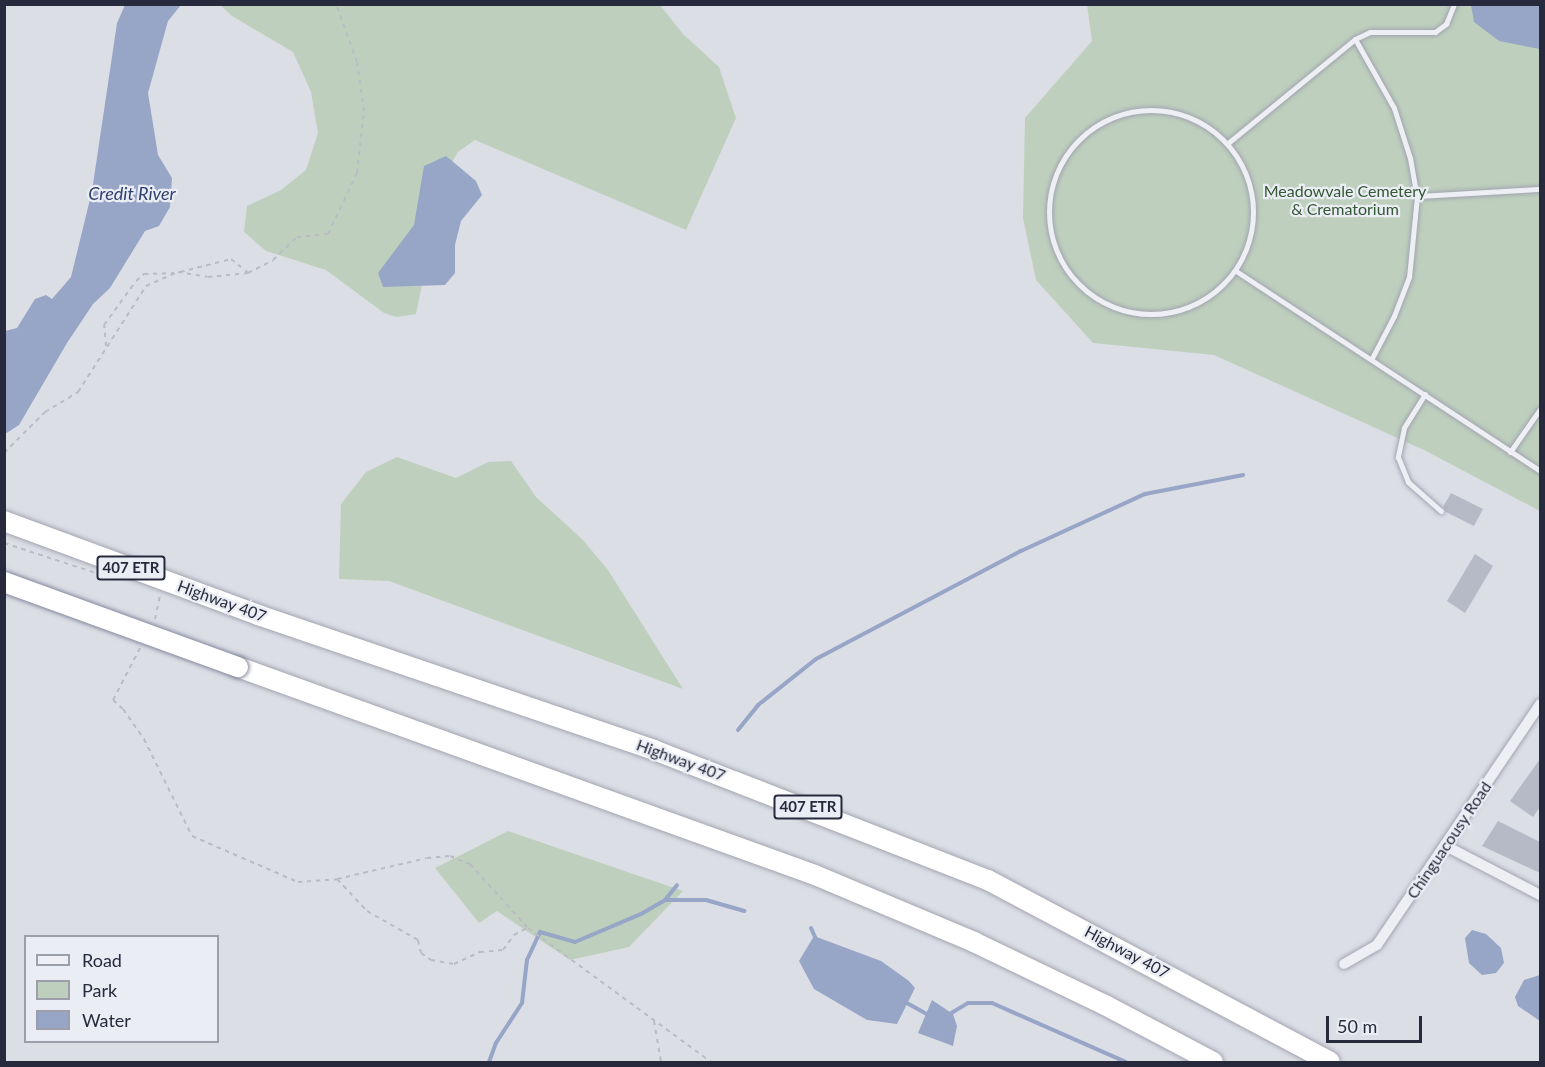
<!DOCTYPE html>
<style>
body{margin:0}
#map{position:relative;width:1545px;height:1067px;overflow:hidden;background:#dcdee6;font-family:Lato,sans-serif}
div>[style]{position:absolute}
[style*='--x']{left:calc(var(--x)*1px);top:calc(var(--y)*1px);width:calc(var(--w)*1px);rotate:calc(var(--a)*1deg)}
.green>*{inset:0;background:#bed0bd}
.water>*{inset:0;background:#97a5c6}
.stream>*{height:4px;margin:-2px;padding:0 2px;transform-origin:2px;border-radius:2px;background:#97a5c6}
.building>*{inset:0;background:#b6b9c6}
.path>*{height:2px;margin-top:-1px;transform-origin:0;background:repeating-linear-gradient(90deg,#babcc4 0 4.5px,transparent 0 9px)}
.roads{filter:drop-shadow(0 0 2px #a2a4b0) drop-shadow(0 0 2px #a2a4b0)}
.service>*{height:5px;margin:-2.5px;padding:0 2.5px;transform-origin:2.5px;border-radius:2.5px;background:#eeeff4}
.service>.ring{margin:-2.5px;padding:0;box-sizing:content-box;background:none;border:5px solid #eeeff4;border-radius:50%}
.minor>*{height:10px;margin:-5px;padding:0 5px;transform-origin:5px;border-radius:5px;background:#eeeff4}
.motorway>*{height:20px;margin:-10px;padding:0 10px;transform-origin:10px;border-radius:10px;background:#fff}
.bridges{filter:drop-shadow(0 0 2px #84899c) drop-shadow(0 0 2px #84899c)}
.motorway-bridge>*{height:20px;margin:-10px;padding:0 10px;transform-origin:10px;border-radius:10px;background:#fff}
span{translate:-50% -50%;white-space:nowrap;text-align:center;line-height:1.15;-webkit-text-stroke:4.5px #ebedf4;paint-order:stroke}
.shield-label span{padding:2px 4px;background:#ebedf4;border:2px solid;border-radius:4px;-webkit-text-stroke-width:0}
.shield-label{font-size:15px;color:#262a3c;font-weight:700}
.park-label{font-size:16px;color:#345734}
.street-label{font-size:16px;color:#262a3c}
.water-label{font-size:18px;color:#31416f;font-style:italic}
.frame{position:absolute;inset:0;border:6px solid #262a3c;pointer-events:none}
.legend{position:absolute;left:24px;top:935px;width:195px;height:108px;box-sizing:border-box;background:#ebedf4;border:2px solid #9c9faa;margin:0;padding:8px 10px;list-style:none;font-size:18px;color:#262a3c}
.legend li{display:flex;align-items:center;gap:12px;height:30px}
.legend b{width:30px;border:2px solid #9c9faa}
.scale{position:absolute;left:1326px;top:1016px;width:96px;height:27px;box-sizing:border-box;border:3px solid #262a3c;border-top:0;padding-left:8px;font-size:18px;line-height:21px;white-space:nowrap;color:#262a3c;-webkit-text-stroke:4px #ebedf4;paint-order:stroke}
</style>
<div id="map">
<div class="green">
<i style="clip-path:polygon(220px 5px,660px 5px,683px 34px,719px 67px,736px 118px,686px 230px,475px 140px,458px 152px,445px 174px,416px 314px,397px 317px,384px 313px,326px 270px,266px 251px,244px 232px,247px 206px,281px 190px,306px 170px,318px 133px,311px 92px,293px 52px,232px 16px)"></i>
<i style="clip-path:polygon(1087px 5px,1540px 5px,1540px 511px,1424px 450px,1214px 355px,1093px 343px,1036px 280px,1023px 218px,1025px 118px,1092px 41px)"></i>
<i style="clip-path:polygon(397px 457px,456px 478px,488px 462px,511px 461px,536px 497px,583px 540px,608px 570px,683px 689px,389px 581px,339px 579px,341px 504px,366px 472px)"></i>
<i style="clip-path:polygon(508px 831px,683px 891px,629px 947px,570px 960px,497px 911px,479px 923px,435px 868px)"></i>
</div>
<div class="water">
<i style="clip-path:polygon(125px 5px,181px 5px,168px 21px,148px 93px,158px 155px,172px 178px,170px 207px,159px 226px,145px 231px,110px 288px,93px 304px,67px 343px,19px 425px,5px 434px,5px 331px,17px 328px,35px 299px,46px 295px,52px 299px,71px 277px,92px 191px,117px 23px)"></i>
<i style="clip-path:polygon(1471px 5px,1540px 5px,1540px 49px,1499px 41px,1474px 22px)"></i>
<i style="clip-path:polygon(446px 156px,476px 181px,482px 195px,461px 221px,455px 245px,455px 273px,445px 285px,383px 287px,378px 273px,414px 225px,424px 166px)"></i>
<i style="clip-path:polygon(1472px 930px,1486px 934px,1501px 948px,1504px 963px,1496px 973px,1482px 975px,1469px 963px,1465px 938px)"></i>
<i style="clip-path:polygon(814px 936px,881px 961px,909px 981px,915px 988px,897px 1024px,867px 1020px,814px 989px,799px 961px)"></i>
<i style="clip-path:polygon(1540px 975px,1540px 1021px,1518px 1006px,1515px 997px,1524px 980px)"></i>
<i style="clip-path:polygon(932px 1000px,953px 1014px,957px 1026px,953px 1046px,918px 1033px)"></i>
</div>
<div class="stream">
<i style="--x:738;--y:730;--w:32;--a:-51"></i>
<i style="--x:758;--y:705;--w:74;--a:-38.4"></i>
<i style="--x:816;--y:659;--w:232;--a:-27.8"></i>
<i style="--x:1021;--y:551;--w:136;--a:-24.7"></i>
<i style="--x:1145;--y:494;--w:100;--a:-11"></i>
<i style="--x:666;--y:900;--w:40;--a:0"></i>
<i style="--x:706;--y:900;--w:40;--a:16"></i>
<i style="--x:811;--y:928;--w:12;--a:66"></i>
<i style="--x:905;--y:1002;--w:29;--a:29"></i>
<i style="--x:948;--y:1015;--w:23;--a:-31"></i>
<i style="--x:968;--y:1003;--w:24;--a:0"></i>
<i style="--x:992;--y:1003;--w:146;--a:23.8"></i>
<i style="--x:489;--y:1062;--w:20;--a:-70"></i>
<i style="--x:496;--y:1043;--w:48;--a:-57"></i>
<i style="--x:522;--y:1003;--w:43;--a:-83.4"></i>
<i style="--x:527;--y:960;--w:31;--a:-65"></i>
<i style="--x:540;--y:932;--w:36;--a:16"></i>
<i style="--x:575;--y:942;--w:72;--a:-23"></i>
<i style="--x:641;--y:914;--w:28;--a:-30"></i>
<i style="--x:665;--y:900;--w:19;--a:-51"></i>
</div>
<div class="building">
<i style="clip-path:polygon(1451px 493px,1483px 509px,1474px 526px,1446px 512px,1443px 507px)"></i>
<i style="clip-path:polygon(1475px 554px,1493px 566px,1465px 613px,1447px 601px)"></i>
<i style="clip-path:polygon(1540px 759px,1540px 807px,1533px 817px,1510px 801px)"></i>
<i style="clip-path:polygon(1498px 821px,1540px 842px,1540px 873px,1482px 846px)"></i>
</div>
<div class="path">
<i style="--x:180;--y:272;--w:53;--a:-14.3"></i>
<i style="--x:231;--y:259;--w:22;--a:39"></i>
<i style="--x:106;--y:346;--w:21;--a:-95"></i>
<i style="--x:104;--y:325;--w:54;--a:-54"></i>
<i style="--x:136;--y:281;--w:11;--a:-41"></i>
<i style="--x:144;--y:274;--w:30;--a:-2"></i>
<i style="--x:4;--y:453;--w:58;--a:-45"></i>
<i style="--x:45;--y:412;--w:39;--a:-31"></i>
<i style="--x:78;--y:392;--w:126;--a:-57.3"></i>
<i style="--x:146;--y:286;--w:35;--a:-24"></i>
<i style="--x:178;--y:272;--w:30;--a:9"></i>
<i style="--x:208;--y:277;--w:40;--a:-5.7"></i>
<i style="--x:248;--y:273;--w:28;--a:-27"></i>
<i style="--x:273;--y:260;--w:33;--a:-44"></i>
<i style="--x:297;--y:237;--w:31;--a:-6"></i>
<i style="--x:328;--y:234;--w:68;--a:-64.6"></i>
<i style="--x:357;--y:173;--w:62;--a:-83.6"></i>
<i style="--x:364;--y:111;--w:49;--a:-98.1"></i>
<i style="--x:357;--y:62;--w:62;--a:-109.9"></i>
<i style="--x:4;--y:543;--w:97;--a:18.1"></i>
<i style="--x:155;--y:619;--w:24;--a:-78"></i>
<i style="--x:140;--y:648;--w:59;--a:117.4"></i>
<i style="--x:113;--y:700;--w:13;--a:42"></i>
<i style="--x:123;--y:709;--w:37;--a:55"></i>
<i style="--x:144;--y:739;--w:108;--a:63.7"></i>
<i style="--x:192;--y:836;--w:116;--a:23.5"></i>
<i style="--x:298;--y:882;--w:39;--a:-4"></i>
<i style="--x:337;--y:879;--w:92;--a:-13.1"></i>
<i style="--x:427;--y:858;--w:23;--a:-5"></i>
<i style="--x:450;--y:856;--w:22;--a:22"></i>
<i style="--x:470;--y:864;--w:86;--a:47.8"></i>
<i style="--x:528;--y:928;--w:227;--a:36.2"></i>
<i style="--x:337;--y:879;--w:44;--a:46.8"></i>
<i style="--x:367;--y:911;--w:59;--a:29.6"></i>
<i style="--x:418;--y:940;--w:13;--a:77"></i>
<i style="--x:421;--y:953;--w:12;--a:35"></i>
<i style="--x:431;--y:960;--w:23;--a:10"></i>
<i style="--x:454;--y:964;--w:29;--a:-25"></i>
<i style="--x:480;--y:952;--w:23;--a:-5"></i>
<i style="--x:503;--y:950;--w:19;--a:-54"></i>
<i style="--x:514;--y:935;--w:15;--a:-28"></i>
<i style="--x:654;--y:1021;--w:42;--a:80.3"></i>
</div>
<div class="roads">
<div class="service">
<i style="--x:1355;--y:39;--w:79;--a:60.5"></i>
<i style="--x:1394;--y:108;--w:52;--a:72.3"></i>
<i style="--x:1410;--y:158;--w:39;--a:80"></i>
<i style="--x:1417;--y:196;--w:81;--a:95.6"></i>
<i style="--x:1409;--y:277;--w:42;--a:111"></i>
<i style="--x:1394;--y:316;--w:47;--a:117.6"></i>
<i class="ring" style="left:1049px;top:110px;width:199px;height:199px"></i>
<i style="--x:1228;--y:143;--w:164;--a:-39.3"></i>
<i style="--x:1355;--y:39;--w:17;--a:-25"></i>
<i style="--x:1370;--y:32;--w:65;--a:0"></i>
<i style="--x:1435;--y:32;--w:14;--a:-36"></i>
<i style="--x:1446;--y:24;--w:22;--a:-68"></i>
<i style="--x:1417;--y:196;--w:123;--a:-3.3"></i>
<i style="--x:1236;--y:271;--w:364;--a:33.3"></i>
<i style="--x:1425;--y:394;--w:40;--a:122"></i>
<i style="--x:1404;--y:428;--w:30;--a:102"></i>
<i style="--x:1398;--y:457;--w:27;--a:68"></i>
<i style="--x:1408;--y:482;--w:44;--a:41.3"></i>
<i style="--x:1510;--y:452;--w:52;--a:-55.1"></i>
</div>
<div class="minor">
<i style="--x:1446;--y:846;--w:106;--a:27.5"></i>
<i style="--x:1344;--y:964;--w:38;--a:-30"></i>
<i style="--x:1377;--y:945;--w:291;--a:-55.9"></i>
</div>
<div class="motorway">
<i style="--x:4;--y:521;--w:271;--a:20.3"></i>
<i style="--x:258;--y:615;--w:418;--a:18.8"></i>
<i style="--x:654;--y:750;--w:358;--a:21.3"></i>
<i style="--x:988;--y:880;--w:387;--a:28"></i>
<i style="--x:238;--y:667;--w:613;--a:19.82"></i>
<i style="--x:815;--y:875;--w:173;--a:22.8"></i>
<i style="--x:974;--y:942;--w:145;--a:25.7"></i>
<i style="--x:1105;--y:1005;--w:122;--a:27.8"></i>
</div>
</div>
<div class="bridges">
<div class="motorway-bridge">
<i style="--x:4;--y:582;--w:249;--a:20"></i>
</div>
</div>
<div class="shield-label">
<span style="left:131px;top:568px">407 ETR</span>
<span style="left:808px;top:807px">407 ETR</span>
</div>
<div class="park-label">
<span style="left:1345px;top:200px">Meadowvale Cemetery<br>&amp; Crematorium</span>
</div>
<div class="street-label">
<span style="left:222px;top:601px;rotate:20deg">Highway 407</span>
<span style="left:681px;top:760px;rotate:20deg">Highway 407</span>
<span style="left:1449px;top:840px;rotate:-56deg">Chinguacousy Road</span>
<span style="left:1127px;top:952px;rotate:28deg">Highway 407</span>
</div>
<div class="water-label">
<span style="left:132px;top:193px">Credit River</span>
</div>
<div class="frame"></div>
<ul class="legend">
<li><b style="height:8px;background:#eeeff4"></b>Road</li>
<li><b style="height:16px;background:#bed0bd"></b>Park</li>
<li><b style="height:16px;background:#97a5c6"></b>Water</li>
</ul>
<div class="scale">50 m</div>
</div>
